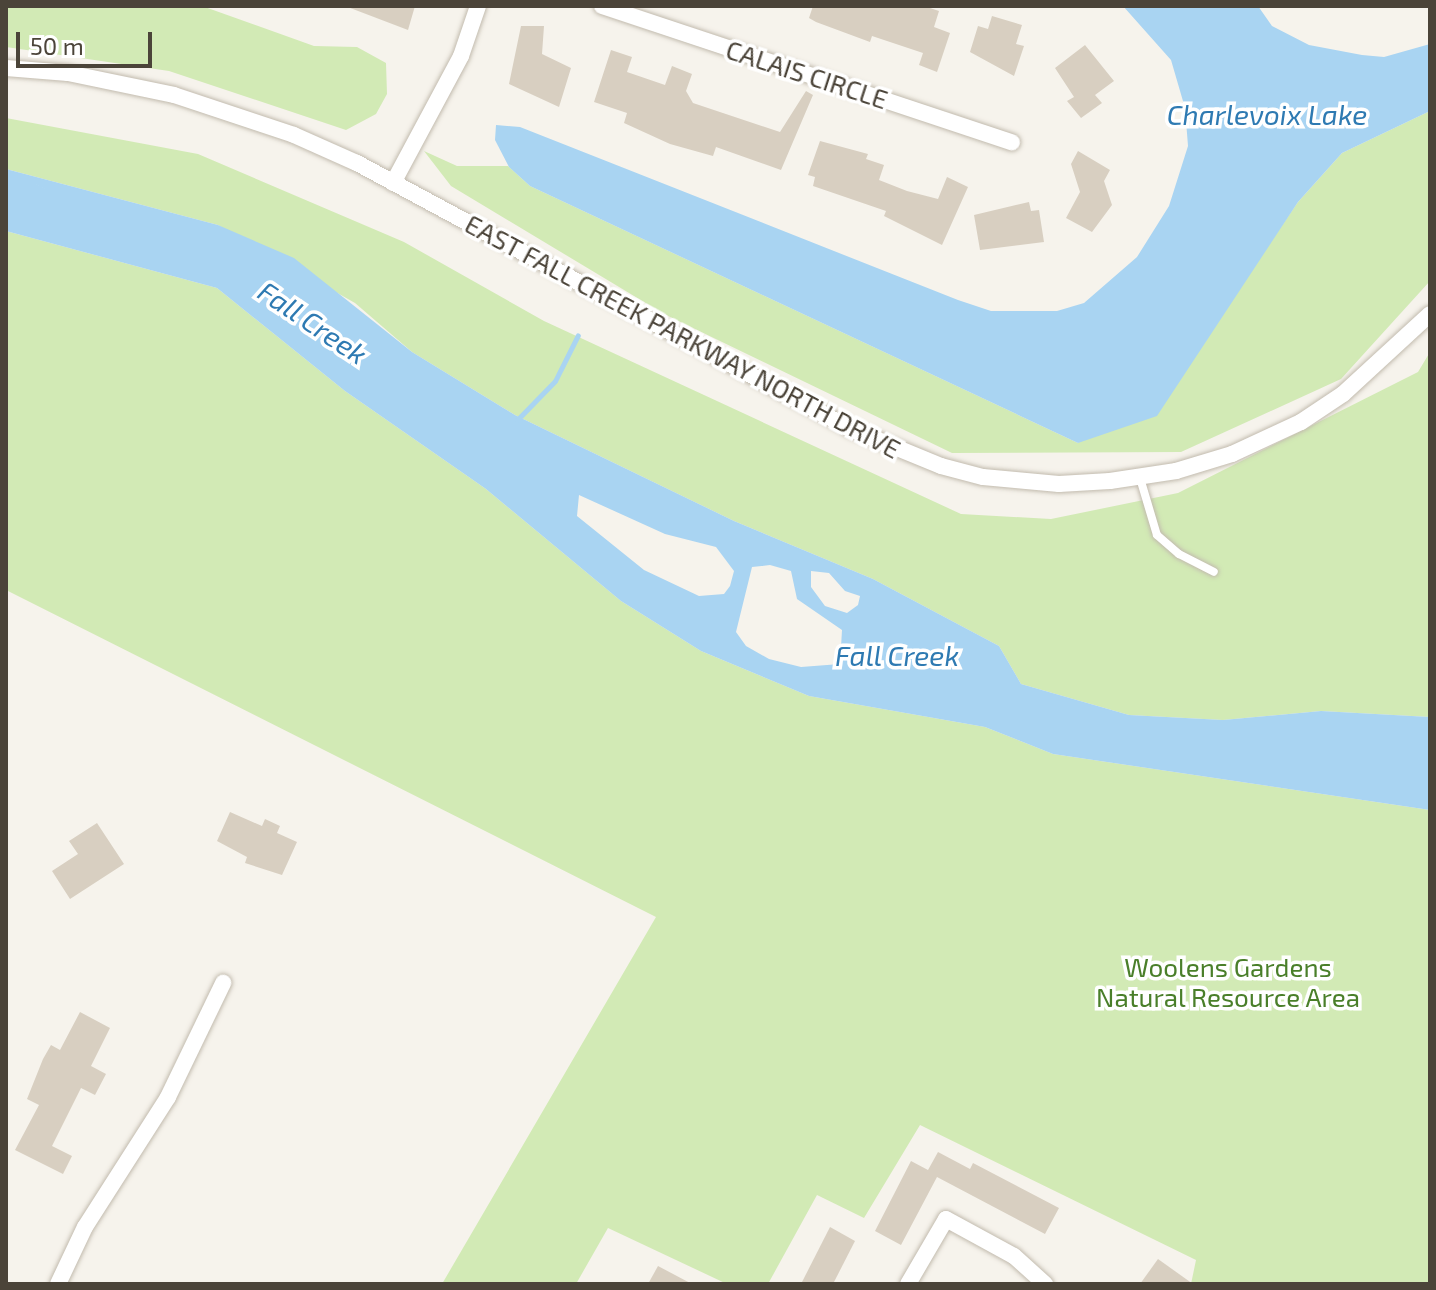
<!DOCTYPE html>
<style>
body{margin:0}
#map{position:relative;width:1436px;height:1290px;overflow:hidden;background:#f6f3ec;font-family:"Exo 2",sans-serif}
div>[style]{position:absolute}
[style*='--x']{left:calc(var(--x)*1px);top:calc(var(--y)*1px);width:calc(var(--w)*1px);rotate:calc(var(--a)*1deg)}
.green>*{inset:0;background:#d2eab5}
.water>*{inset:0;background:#a9d4f2}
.stream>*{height:5px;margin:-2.5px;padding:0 2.5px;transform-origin:2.5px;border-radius:2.5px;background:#a9d4f2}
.building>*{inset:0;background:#d8cfc1}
.roads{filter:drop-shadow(0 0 2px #c2bbae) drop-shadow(0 0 2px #c2bbae)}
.service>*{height:8px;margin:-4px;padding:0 4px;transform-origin:4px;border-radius:4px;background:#fff}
.minor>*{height:16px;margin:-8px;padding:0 8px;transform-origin:8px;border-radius:8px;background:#fff}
span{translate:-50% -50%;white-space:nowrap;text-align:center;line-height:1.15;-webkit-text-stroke:7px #fff;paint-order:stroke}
.street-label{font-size:26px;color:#4b4439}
.park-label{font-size:26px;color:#4a7f2a}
.water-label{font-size:28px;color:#2e7ab2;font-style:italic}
.frame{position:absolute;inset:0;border:8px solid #4b4439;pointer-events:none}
.scale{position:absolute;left:16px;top:32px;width:136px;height:36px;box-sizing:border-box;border:4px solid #4b4439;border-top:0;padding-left:10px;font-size:24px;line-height:28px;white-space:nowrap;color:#4b4439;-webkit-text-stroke:6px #fff;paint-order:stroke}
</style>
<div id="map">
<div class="green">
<i style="clip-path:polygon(6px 6px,202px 6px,314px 46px,357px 47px,386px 63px,387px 94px,376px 114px,346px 130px,169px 71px,6px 47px)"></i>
<i style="clip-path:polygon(1430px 111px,1430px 281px,1341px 379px,1181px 452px,952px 453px,664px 314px,451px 186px,424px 151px,457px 166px,508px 166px,530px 186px,1078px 443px,1251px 271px,1298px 202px,1342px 153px)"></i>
<i style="clip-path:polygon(6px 118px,198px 154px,404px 242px,544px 321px,961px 514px,1051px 519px,1178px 493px,1418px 372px,1430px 352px,1430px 717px,1321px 711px,1223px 720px,1129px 715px,1021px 684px,999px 646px,873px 579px,734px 521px,515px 415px,412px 352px,355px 303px,218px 225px,6px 169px)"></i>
<i style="clip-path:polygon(6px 231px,217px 288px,345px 391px,486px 489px,621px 601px,701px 651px,809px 696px,985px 727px,1053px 754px,1430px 810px,1430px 1284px,1191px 1284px,1196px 1260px,920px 1125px,864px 1218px,817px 1195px,768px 1284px,727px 1284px,608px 1228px,576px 1284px,442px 1284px,656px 917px,6px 590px)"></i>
</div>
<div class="water">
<i style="clip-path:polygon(1123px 6px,1258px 6px,1272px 26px,1309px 45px,1362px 55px,1384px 57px,1430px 44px,1430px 111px,1342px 153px,1298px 202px,1157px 416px,1078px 443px,530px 186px,509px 167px,495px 140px,496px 125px,520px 127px,958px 300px,991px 311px,1057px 311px,1084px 303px,1137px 257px,1169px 206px,1188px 146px,1185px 108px,1171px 60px)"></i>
<i style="clip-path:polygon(evenodd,6px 169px,218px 225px,294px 258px,412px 352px,515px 415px,734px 521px,873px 579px,999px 646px,1021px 684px,1129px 715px,1223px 720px,1321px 711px,1430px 717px,1430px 810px,1053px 754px,985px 727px,809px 696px,701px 651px,621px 601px,486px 489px,345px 391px,217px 288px,6px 231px,6px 169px,579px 495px,665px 534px,716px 547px,734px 571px,730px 586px,724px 594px,699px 596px,644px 570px,577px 516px,579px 495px,6px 169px,770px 565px,791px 571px,797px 599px,842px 630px,840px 664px,801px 667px,769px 659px,746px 646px,736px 632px,752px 567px,770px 565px,6px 169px,811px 571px,829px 573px,845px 591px,860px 596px,858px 605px,847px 613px,825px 606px,811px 587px,811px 571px)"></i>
</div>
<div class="stream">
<i style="--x:517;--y:420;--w:54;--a:-45.7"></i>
<i style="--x:555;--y:381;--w:51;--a:-63.4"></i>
</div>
<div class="building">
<i style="clip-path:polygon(345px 6px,415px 6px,408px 30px)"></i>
<i style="clip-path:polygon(813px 6px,924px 6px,939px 11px,934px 27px,950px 33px,937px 72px,919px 65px,923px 53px,872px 36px,870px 42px,816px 22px,809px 18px)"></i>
<i style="clip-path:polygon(992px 16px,1022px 25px,1016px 44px,1024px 46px,1014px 76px,970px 52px,978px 26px,988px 29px)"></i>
<i style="clip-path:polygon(521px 26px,544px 26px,542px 54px,571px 68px,559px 107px,509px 84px)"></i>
<i style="clip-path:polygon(1085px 45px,1114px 81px,1095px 95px,1102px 103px,1081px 118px,1067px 101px,1074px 97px,1055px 68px)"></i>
<i style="clip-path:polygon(611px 50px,632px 57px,627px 72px,665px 85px,672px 66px,692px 74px,686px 91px,693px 103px,780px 132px,806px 91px,813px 95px,781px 170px,716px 147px,713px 156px,670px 144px,624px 123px,627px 113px,594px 102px)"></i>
<i style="clip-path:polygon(820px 141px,868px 154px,866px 159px,884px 165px,879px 180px,907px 191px,938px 199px,947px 177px,968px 187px,942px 245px,884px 216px,886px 211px,813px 186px,815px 177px,808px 175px)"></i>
<i style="clip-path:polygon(1078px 151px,1110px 170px,1104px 181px,1112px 205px,1092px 232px,1066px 218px,1080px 192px,1071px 164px)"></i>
<i style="clip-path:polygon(1029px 202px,1031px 211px,1039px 210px,1044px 242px,980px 250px,974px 215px)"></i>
<i style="clip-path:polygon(230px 812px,262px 826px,265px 819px,280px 826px,277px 833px,297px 842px,282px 875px,245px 863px,247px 857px,217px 841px)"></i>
<i style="clip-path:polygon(97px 823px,124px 864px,70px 899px,52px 871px,78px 854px,69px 841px)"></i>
<i style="clip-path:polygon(80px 1012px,110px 1028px,91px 1066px,106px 1074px,95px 1095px,81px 1088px,52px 1146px,72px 1156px,63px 1174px,15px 1150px,39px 1105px,27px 1099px,43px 1059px,51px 1045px,60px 1050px)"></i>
<i style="clip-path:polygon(938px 1152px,970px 1169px,973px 1163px,1059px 1208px,1045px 1234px,937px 1177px,901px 1245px,875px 1231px,911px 1161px,928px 1170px)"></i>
<i style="clip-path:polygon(830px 1227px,855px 1241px,833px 1284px,801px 1284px)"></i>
<i style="clip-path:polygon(1158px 1259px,1193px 1284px,1140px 1284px)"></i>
<i style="clip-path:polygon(658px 1266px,692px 1284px,648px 1284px)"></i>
</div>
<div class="roads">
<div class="service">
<i style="--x:1140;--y:478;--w:59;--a:73.4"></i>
<i style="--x:1157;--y:535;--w:29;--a:41"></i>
<i style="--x:1179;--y:554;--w:39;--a:27"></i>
</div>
<div class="minor">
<i style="--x:602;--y:6;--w:432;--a:18.4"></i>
<i style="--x:6;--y:68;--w:62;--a:4.6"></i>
<i style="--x:68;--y:73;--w:108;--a:11.7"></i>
<i style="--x:174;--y:95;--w:126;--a:18.4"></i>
<i style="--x:294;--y:135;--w:69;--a:24"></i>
<i style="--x:357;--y:163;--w:561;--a:28.3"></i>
<i style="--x:851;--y:429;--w:97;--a:22.3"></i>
<i style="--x:941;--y:466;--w:43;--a:14.7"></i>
<i style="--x:983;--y:477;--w:76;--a:5.3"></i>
<i style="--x:1059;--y:484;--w:51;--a:-3.4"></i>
<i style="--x:1110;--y:481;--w:67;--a:-8.6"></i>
<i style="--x:1176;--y:471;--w:59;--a:-16.9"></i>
<i style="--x:1232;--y:454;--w:76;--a:-24.9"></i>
<i style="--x:1301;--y:422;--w:50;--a:-33.7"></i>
<i style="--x:1343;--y:394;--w:118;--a:-42.6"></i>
<i style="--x:393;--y:183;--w:144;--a:-61.8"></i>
<i style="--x:461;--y:56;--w:53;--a:-71.2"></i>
<i style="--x:58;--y:1284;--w:63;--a:-64.7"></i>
<i style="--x:85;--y:1227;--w:154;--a:-57.4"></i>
<i style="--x:168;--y:1097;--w:127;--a:-64.2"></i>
<i style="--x:908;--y:1284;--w:75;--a:-59.7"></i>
<i style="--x:946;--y:1219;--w:77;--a:28.6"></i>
<i style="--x:1014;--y:1256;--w:42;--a:42.1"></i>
</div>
</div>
<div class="street-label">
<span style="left:807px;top:74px;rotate:18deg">CALAIS CIRCLE</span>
<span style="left:683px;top:336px;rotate:28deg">EAST FALL CREEK PARKWAY NORTH DRIVE</span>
</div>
<div class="park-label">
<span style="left:1228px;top:982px">Woolens Gardens<br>Natural Resource Area</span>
</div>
<div class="water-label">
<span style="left:1267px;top:114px">Charlevoix Lake</span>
<span style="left:313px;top:322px;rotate:34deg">Fall Creek</span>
<span style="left:897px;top:655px">Fall Creek</span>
</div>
<div class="frame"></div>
<div class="scale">50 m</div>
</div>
